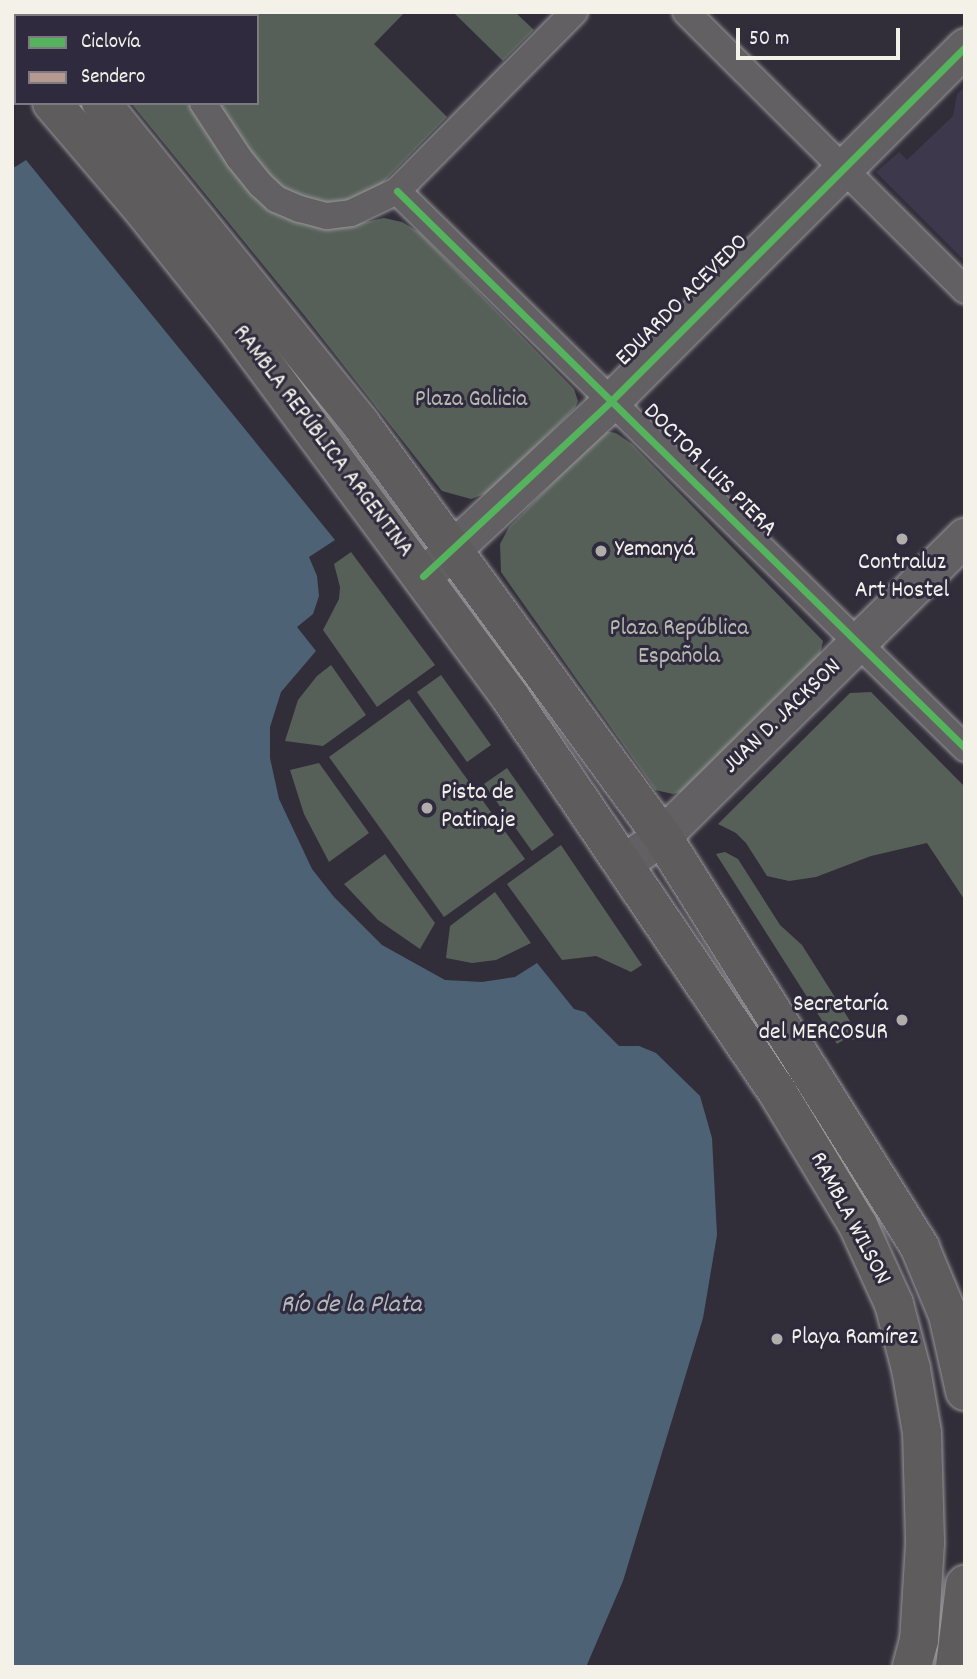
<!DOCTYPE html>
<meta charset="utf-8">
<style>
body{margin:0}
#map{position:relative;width:977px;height:1679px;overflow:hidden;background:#312e39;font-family:Dekko,sans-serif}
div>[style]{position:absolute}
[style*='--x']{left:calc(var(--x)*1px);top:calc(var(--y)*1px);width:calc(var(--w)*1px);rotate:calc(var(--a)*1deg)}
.built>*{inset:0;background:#3d384c}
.green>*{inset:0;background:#566058}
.water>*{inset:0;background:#4e6276}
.roads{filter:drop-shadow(0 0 2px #9a989b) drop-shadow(0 0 2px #9a989b)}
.street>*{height:26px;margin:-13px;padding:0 13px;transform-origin:13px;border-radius:13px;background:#626063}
.secondary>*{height:37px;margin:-18.5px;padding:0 18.5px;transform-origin:18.5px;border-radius:18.5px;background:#626063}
.primary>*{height:38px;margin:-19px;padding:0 19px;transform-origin:19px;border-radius:19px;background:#5f5c5d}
.quiet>*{height:5px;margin-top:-2.5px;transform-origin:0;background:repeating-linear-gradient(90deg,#b69a8f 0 10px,transparent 0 15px)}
.cycleway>*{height:7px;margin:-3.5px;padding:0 3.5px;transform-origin:3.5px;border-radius:3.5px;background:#56b35d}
.dots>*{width:19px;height:19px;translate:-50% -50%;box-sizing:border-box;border:4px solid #2f2a3d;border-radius:50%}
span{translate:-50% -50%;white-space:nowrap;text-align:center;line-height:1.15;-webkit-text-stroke:6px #2f2a3d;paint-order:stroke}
.street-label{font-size:24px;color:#f4f1e8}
.park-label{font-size:24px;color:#b7bab0}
.poi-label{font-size:24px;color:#f4f1e8}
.left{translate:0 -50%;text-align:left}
.right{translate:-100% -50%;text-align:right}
.water-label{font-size:26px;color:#b3babd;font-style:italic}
.frame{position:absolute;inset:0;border:14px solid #f4f1e8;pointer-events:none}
.legend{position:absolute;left:14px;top:14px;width:245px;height:91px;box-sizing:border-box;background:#2f2a3d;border:2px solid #7e7a81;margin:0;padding:9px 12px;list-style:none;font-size:21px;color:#f4f1e8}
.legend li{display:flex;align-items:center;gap:14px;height:35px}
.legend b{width:35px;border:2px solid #7e7a81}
.scale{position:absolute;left:736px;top:28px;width:164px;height:32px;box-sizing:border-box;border:4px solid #f4f1e8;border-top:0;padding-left:9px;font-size:21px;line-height:24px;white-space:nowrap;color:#f4f1e8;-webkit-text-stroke:5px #2f2a3d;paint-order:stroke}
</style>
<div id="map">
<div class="built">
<i style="clip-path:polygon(965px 87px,965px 261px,876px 172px,899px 152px,907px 160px,953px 116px,957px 94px)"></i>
</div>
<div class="green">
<i style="clip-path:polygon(188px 12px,405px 12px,374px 44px,447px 117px,375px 191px,337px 208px,275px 188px,215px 103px,257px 103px,257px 16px,185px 16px)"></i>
<i style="clip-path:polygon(453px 12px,515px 12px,534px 30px,503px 61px)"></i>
<i style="clip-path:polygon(131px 103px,192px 103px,244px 177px,342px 227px,384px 218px,402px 222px,419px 232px,574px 389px,578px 401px,575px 408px,490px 492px,471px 499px,442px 491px,304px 315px)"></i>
<i style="clip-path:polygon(604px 431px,616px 433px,632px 444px,823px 641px,820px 655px,681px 792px,673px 794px,655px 790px,501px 572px,500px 544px,509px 527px)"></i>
<i style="clip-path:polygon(351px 552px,435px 665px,377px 707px,323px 630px,339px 599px,340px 587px,334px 564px)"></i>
<i style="clip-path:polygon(331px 665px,366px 715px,323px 746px,285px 741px,298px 700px,317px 676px)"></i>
<i style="clip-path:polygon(441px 675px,491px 745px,467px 762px,417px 692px)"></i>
<i style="clip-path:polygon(871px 692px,965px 787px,964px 899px,927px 843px,871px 856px,816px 877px,789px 881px,767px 876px,746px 843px,736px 833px,718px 824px,850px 693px)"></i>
<i style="clip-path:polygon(409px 699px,525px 859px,444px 917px,329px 757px)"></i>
<i style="clip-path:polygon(319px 763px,369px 833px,329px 862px,304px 814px,290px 770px)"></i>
<i style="clip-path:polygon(507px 768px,554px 835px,532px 851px,484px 784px)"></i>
<i style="clip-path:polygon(561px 845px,642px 965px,631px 972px,596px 956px,562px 960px,507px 884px)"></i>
<i style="clip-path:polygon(725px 852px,738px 859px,780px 925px,802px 945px,862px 1040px,845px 1039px,837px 1044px,716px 854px)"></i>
<i style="clip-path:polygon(385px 854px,435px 923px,420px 949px,378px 920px,344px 884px)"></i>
<i style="clip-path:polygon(495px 892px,531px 943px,496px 960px,472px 963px,446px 958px,450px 926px)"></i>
</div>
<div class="water">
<i style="clip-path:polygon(26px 160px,335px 540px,309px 557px,317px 576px,319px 596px,313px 614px,297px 627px,316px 651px,281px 692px,270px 727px,270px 758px,279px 799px,312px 869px,334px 897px,382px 945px,445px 980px,482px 982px,515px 977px,537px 963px,574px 1009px,585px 1012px,619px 1046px,639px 1046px,656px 1053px,700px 1096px,712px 1138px,717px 1235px,703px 1318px,623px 1581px,586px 1667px,12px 1667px,12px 165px,15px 167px)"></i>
</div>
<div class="roads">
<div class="street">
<i style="--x:137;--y:12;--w:4;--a:63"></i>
<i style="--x:686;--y:12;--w:394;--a:44.9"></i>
<i style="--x:169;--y:16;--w:5;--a:-53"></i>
<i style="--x:203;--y:103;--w:66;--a:56.8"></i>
<i style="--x:239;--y:158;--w:35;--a:51"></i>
<i style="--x:261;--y:185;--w:21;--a:43"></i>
<i style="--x:276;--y:199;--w:26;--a:23"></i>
<i style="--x:300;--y:209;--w:28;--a:15"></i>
<i style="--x:327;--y:216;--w:24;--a:-7"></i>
<i style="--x:351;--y:213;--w:51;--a:-25.6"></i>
<i style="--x:397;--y:191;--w:252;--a:-45.3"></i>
<i style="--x:397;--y:191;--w:796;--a:44.44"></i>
</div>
<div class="secondary">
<i style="--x:429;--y:571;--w:249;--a:-43"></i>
<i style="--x:611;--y:401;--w:501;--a:-45"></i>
<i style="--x:625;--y:862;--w:45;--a:-35.1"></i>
<i style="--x:662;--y:836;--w:426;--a:-44.7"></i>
</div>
<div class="primary">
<i style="--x:23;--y:12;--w:5;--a:53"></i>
<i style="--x:12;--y:57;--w:6;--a:45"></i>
<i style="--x:52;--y:103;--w:135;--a:49.5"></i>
<i style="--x:140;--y:206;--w:152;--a:51.4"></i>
<i style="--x:235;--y:325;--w:463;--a:53.5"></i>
<i style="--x:510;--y:697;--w:478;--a:55.9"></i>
<i style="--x:778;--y:1093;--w:154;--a:58.8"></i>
<i style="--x:858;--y:1225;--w:87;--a:65.5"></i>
<i style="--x:894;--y:1304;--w:67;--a:75.3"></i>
<i style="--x:911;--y:1369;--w:65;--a:80.2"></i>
<i style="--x:922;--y:1433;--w:110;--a:88.4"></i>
<i style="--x:925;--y:1543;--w:97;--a:93.5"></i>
<i style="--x:919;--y:1640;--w:28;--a:105"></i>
<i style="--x:101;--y:103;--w:412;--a:51"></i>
<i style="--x:360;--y:423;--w:512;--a:53.82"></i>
<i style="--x:662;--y:836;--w:486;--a:57.9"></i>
<i style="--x:920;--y:1248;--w:73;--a:67.3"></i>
<i style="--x:948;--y:1315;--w:78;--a:77.4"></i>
<i style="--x:955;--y:1667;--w:83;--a:-83"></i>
</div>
</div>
<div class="quiet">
<i style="--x:169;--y:16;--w:5;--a:-53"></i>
</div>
<div class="cycleway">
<i style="--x:397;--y:191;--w:796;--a:44.44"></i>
<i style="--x:423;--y:576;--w:257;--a:-42.9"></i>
<i style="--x:611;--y:401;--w:501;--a:-45"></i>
</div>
<div class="dots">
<i style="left:902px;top:539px;background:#b0adab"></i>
<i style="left:601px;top:551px;background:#b0adab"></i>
<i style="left:427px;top:808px;background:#b0adab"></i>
<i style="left:902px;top:1020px;background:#b0adab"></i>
<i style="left:777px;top:1339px;background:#b0adab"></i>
</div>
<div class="street-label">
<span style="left:683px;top:301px;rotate:-45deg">EDUARDO ACEVEDO</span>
<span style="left:322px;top:442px;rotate:53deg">RAMBLA REPÚBLICA ARGENTINA</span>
<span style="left:709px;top:471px;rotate:45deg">DOCTOR LUIS PIERA</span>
<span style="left:783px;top:717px;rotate:-44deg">JUAN D. JACKSON</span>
<span style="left:849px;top:1219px;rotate:62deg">RAMBLA WILSON</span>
</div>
<div class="park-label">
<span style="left:471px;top:401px">Plaza Galicia</span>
<span style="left:679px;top:644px">Plaza República<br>Española</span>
</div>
<div class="poi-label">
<span class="left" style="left:615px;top:551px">Yemanyá</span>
<span style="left:902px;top:578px">Contraluz<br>Art Hostel</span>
<span class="left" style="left:441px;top:808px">Pista de<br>Patinaje</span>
<span class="right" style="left:888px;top:1020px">Secretaría<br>del MERCOSUR</span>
<span class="left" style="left:791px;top:1339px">Playa Ramírez</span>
</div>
<div class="water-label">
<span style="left:351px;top:1306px">Río de la Plata</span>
</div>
<div class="frame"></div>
<ul class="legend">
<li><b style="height:9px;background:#56b35d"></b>Ciclovía</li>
<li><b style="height:9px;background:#b69a8f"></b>Sendero</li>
</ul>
<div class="scale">50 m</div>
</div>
